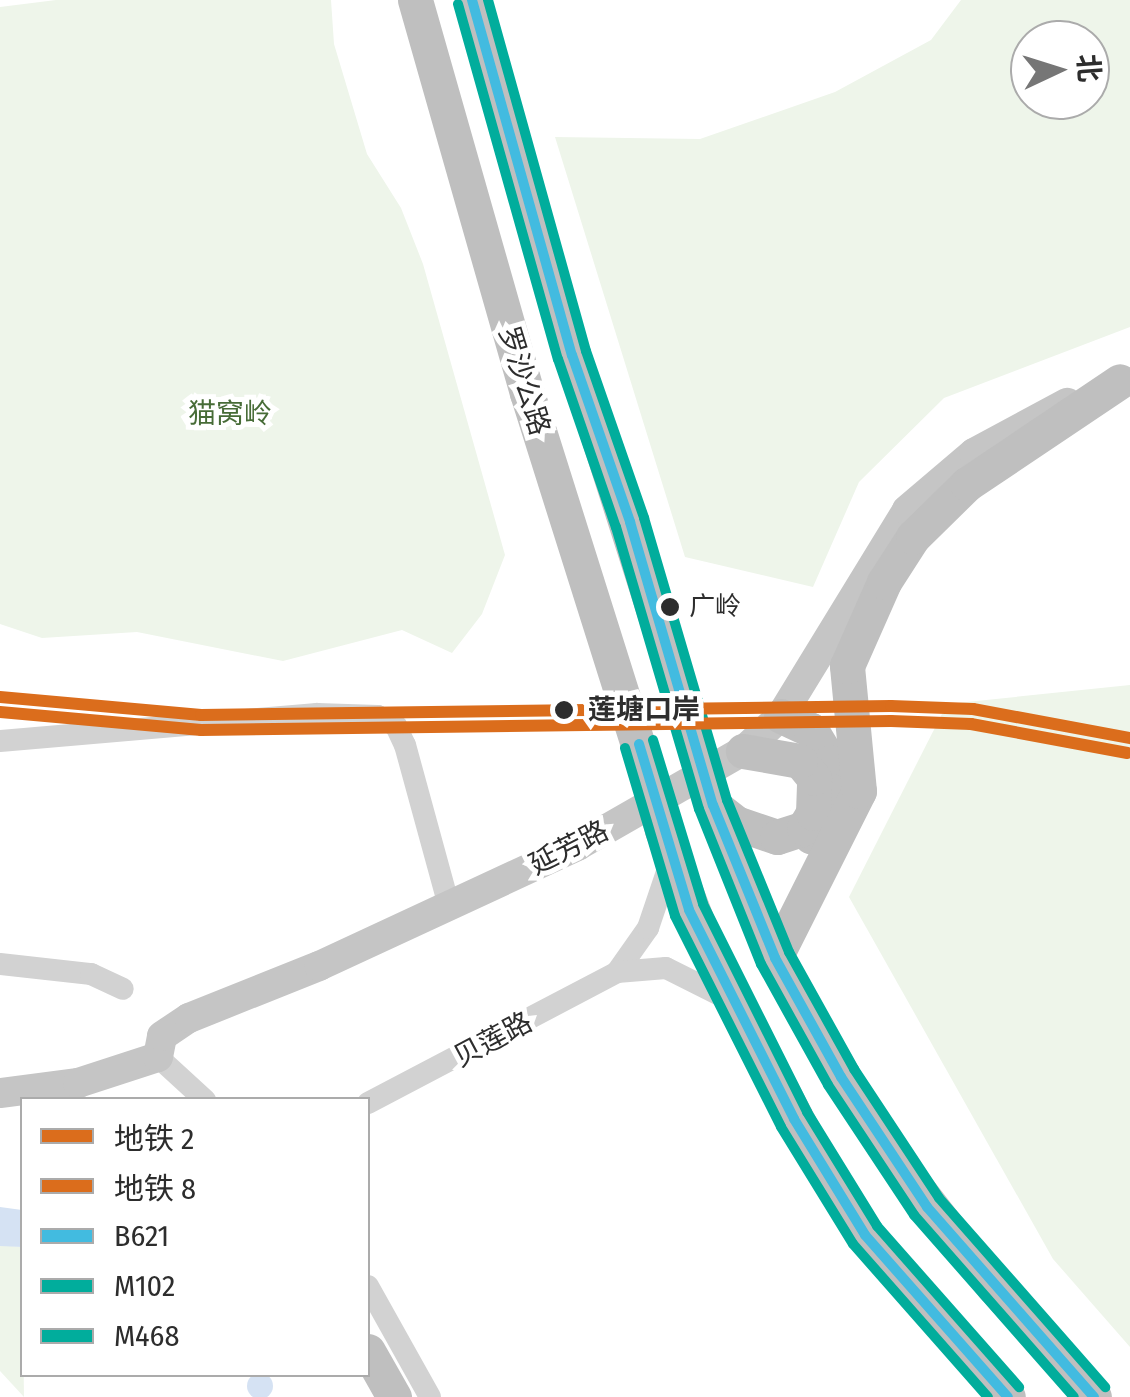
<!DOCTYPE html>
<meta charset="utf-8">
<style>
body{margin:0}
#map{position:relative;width:1130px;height:1397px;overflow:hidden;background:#fff;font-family:"Fira Sans Condensed","Noto Sans SC",sans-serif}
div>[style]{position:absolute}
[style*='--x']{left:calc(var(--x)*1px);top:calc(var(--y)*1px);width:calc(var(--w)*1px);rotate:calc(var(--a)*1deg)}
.green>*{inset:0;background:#eef5ea}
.water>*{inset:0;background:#d5e2f3}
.round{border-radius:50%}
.minor>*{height:22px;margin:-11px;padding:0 11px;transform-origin:11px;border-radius:11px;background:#d2d2d2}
.major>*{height:30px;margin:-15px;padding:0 15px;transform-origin:15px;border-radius:15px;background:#c5c5c5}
.highway>*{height:35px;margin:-17.5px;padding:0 17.5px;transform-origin:17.5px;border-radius:17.5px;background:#bfbfbf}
.highway-bridge>*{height:35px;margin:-17.5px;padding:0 17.5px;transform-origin:17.5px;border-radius:17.5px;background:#bfbfbf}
.bus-1>*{height:10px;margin:-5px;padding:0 5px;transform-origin:5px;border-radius:5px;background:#42bbe0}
.bus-2>*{height:10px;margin:-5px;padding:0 5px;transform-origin:5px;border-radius:5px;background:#01ad9c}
.bus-3>*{height:10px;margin:-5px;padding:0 5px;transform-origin:5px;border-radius:5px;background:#01ad9c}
.metro-1>*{height:12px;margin:-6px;padding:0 6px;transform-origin:6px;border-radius:6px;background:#db6d1c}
.metro-2>*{height:12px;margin:-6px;padding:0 6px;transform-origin:6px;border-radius:6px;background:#db6d1c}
.dots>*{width:28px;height:28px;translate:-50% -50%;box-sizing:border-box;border:5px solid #fff;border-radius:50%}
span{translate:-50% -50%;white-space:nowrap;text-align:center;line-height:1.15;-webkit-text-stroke:10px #fff;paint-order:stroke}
.bus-label{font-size:26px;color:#2d2d2d}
.left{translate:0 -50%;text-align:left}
.street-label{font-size:28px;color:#2d2d2d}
.park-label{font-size:28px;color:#476c37}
.stop-label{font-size:28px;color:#2d2d2d;font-weight:700}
.legend{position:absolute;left:20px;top:1097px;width:350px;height:280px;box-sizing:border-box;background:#fff;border:2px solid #ababab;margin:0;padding:12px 18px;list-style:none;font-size:30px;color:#2d2d2d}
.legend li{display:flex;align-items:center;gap:20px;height:50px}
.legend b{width:50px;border:2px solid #ababab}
.north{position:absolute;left:1010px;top:20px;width:100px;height:100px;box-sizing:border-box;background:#fff;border:2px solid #ababab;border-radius:50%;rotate:86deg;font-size:28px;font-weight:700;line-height:40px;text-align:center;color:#2d2d2d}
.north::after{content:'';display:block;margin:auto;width:35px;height:45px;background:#767676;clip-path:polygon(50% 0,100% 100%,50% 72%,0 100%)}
</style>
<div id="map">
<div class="green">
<i style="clip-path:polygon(56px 0,331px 0,334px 44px,367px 154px,401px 208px,423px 264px,505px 555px,482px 614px,452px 653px,402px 630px,283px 661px,137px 632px,42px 638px,0 624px,0 7px)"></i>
<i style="clip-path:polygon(evenodd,961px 0,1130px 0,1130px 327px,944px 398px,859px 482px,813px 587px,685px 557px,555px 137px,700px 139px,835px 92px,931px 40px,961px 0,1090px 40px,1090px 100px,1030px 100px,1030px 40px,1090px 40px)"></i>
<i style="clip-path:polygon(1130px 685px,1130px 1347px,1053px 1259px,849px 897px,947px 704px)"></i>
<i style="clip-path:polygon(0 1245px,22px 1247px,24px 1397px,0 1371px)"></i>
</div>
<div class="water">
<i style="clip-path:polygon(0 1207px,22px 1210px,22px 1247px,0 1246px)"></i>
<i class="round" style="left:247px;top:1373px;width:26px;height:26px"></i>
</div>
<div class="minor">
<i style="--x:0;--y:741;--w:318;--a:-4.9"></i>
<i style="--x:317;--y:714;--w:61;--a:1.9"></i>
<i style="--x:378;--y:716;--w:21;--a:29"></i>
<i style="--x:396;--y:726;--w:21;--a:65"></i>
<i style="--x:405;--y:745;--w:167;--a:74.7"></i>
<i style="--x:0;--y:964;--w:92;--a:6.3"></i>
<i style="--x:91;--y:974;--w:35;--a:25"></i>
<i style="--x:617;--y:972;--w:54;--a:-54.8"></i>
<i style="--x:648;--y:928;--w:72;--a:-71.3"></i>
<i style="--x:158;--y:1057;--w:64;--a:42.5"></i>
<i style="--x:368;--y:1103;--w:281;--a:-27.7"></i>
<i style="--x:617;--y:972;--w:49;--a:-4.7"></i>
<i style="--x:666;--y:968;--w:74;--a:26.6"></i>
<i style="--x:368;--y:1286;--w:127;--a:60.8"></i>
</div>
<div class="major">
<i style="--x:0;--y:1093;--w:79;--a:-7.3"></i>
<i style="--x:78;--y:1083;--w:84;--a:-18"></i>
<i style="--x:158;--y:1057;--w:21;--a:-79"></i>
<i style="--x:162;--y:1036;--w:32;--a:-34"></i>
<i style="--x:189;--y:1018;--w:140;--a:-21.8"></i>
<i style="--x:319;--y:966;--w:285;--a:-24.9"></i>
<i style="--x:577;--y:846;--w:191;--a:-29.8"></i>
<i style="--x:743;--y:751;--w:52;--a:-42.6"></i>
<i style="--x:781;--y:716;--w:241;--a:-58.5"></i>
<i style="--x:907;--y:510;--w:88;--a:-40.4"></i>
<i style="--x:974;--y:453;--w:106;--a:-28.3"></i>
</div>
<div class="highway">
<i style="--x:415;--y:0;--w:409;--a:74.1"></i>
<i style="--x:527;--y:393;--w:385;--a:72.5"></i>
<i style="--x:472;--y:0;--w:369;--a:74.3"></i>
<i style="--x:572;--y:355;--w:402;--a:72.3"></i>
<i style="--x:781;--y:716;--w:33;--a:25"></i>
<i style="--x:811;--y:730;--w:37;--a:59"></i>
<i style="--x:830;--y:762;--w:29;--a:86"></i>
<i style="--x:832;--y:791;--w:50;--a:115"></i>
<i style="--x:713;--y:805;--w:165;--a:67.9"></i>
<i style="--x:775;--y:958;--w:214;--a:60"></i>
<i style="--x:882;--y:1143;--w:181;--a:52.2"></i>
<i style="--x:993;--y:1286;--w:150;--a:47.7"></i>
<i style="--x:713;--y:805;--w:29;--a:38"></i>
<i style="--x:736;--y:823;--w:43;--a:18.9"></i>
<i style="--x:777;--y:837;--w:28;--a:-18"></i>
<i style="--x:804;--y:828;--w:17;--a:-59"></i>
<i style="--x:813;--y:813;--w:35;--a:-88"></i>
<i style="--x:814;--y:778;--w:22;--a:-129"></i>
<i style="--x:800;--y:761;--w:58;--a:-170"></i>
<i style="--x:662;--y:830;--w:134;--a:69"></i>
<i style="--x:710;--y:955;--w:246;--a:62.1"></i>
<i style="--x:825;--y:1172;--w:75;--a:57.6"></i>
<i style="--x:865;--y:1235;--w:216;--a:48.6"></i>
<i style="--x:775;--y:958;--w:187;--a:-63.3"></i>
<i style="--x:859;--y:791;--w:126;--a:-95.5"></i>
<i style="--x:847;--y:666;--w:92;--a:-66.2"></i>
<i style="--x:884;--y:582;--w:54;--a:-57.2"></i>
<i style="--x:913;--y:537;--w:76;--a:-44.5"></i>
<i style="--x:967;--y:484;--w:184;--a:-33.9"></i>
<i style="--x:368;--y:1351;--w:53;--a:60.5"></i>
</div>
<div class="highway-bridge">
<i style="--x:694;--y:738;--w:70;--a:74.2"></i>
<i style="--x:643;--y:760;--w:73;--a:74.8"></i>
</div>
<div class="bus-1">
<i style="--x:472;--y:0;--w:369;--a:74.3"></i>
<i style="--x:572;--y:355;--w:177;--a:70.8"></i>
<i style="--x:630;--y:522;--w:295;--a:73.7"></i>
<i style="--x:713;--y:805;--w:165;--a:67.9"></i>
<i style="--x:775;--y:958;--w:136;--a:61"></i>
<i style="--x:841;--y:1077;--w:156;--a:56.5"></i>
<i style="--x:927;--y:1207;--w:253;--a:48.7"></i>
<i style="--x:639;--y:744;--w:173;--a:73.2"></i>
<i style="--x:689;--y:910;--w:234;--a:63.3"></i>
<i style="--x:794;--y:1119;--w:136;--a:58.5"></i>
<i style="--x:865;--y:1235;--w:216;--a:48.6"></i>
</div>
<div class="bus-2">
<i style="--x:458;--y:4;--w:369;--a:74.3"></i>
<i style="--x:558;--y:359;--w:178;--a:71"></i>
<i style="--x:616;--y:527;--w:294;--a:73.6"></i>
<i style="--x:699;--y:809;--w:167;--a:68.2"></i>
<i style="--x:761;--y:964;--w:138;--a:61"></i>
<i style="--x:828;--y:1085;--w:156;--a:56.5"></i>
<i style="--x:914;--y:1215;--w:242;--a:48.7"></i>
<i style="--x:625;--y:748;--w:175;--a:73.4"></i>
<i style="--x:675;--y:916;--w:236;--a:63.3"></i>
<i style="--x:781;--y:1127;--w:137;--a:58.4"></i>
<i style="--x:853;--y:1244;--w:204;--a:48.6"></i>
</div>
<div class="bus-3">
<i style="--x:488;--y:0;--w:364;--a:74.4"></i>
<i style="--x:586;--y:351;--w:177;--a:70.8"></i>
<i style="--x:644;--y:518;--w:294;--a:73.6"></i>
<i style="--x:727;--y:800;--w:164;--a:67.8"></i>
<i style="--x:789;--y:952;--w:134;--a:60.9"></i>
<i style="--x:854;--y:1069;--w:154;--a:56.6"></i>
<i style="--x:939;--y:1198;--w:252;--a:48.7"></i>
<i style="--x:653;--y:740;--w:171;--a:73"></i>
<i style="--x:703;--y:904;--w:233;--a:63.4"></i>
<i style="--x:807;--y:1112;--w:134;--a:58.4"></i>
<i style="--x:877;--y:1226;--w:215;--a:48.6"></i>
</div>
<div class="metro-1">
<i style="--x:0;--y:697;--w:202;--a:5.1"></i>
<i style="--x:201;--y:715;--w:690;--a:-0.75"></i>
<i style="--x:891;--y:706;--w:82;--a:2.1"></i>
<i style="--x:973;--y:709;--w:160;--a:10.5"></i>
</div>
<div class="metro-2">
<i style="--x:0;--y:712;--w:202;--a:5.1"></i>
<i style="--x:201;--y:730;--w:690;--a:-0.75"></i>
<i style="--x:891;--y:721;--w:80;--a:2.1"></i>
<i style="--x:971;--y:724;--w:159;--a:10.5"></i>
</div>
<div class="dots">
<i style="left:670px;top:607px;background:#2d2d2d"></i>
<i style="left:564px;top:710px;background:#2d2d2d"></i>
</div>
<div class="bus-label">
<span class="left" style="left:689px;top:607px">广岭</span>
</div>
<div class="street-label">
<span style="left:524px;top:381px;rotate:73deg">罗沙公路</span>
<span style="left:569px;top:848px;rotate:-27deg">延芳路</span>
<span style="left:493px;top:1040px;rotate:-28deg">贝莲路</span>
</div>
<div class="park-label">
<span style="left:230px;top:414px">猫窝岭</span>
</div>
<div class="stop-label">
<span class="left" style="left:588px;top:710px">莲塘口岸</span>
</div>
<ul class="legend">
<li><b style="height:12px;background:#db6d1c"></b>地铁 2</li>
<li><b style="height:12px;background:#db6d1c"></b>地铁 8</li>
<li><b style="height:12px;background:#42bbe0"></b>B621</li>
<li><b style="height:12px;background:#01ad9c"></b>M102</li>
<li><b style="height:12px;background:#01ad9c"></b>M468</li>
</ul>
<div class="north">北</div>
</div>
